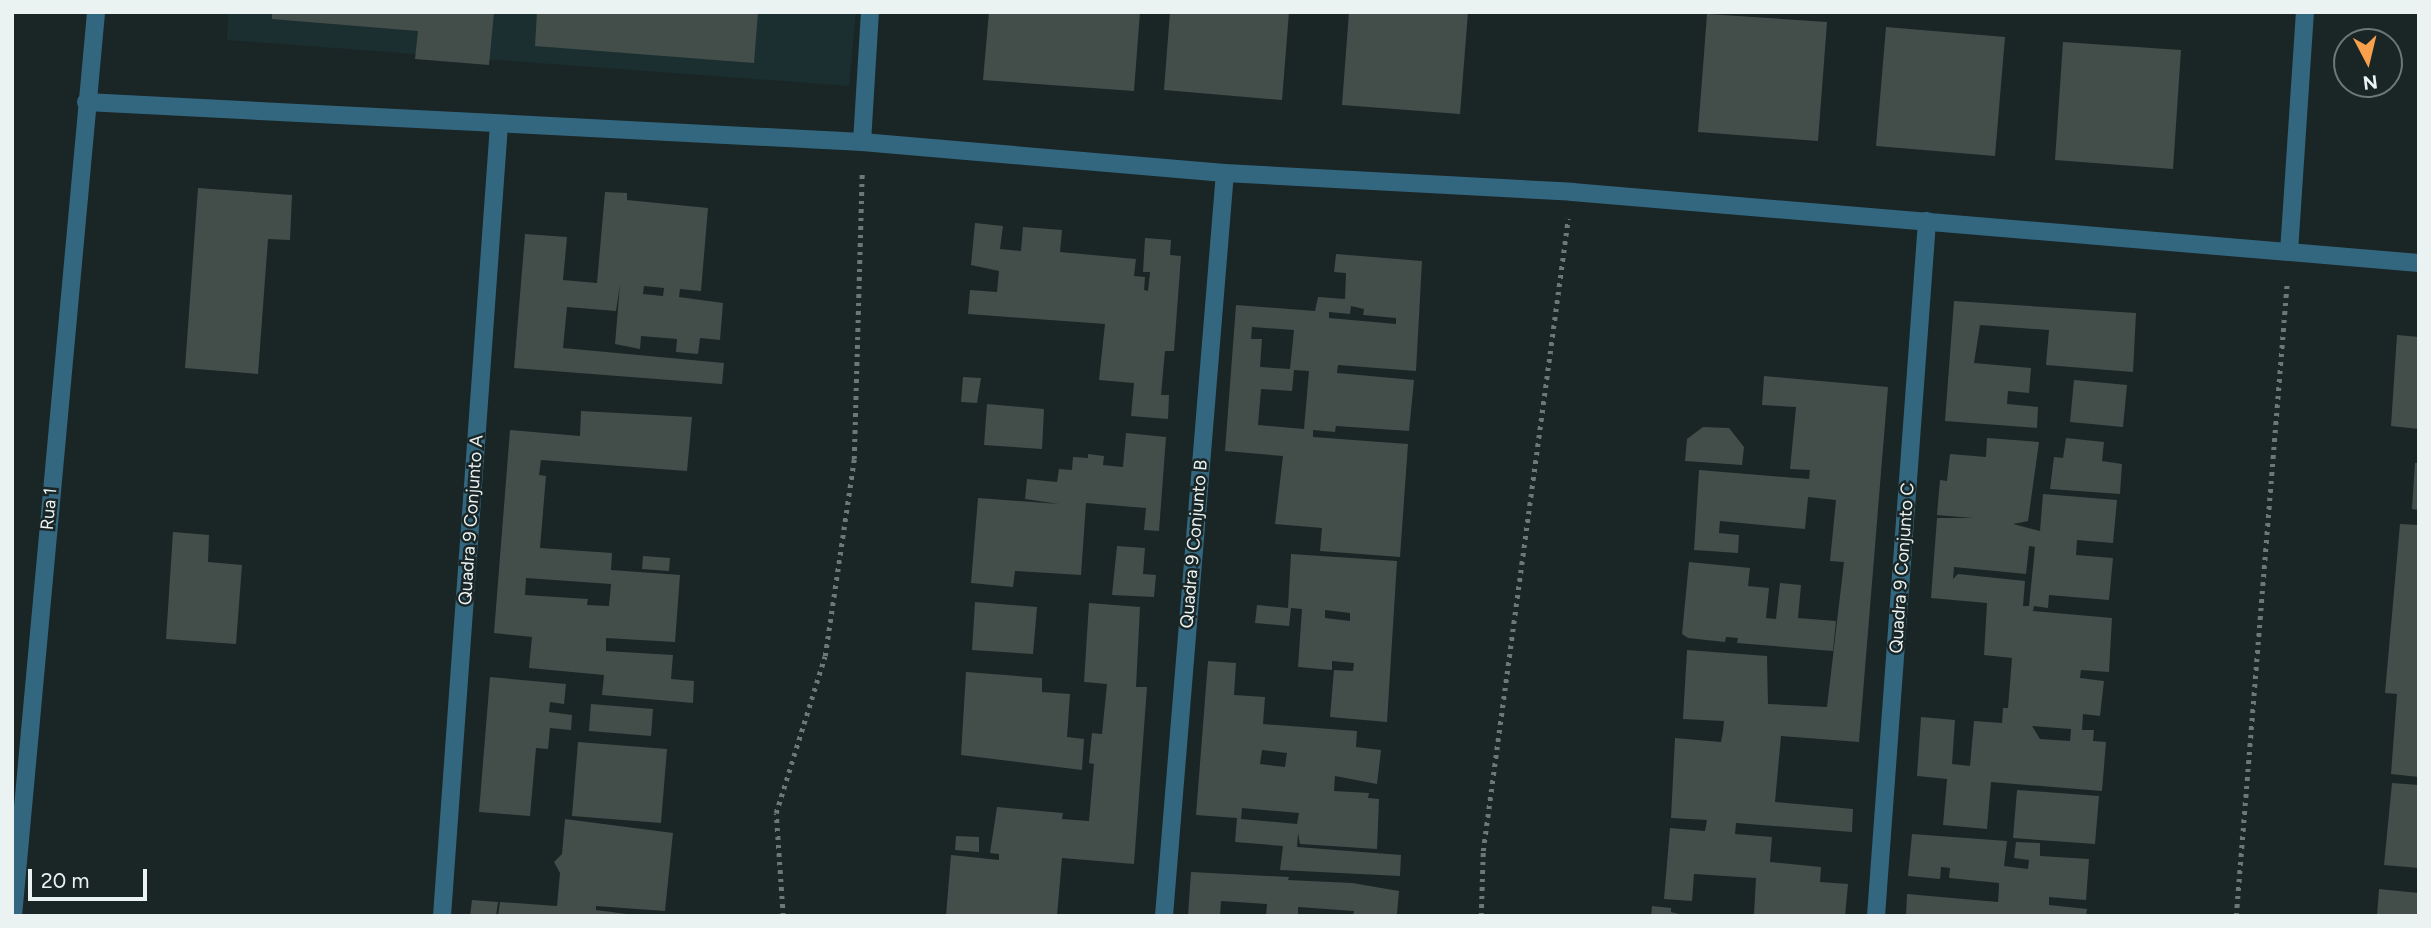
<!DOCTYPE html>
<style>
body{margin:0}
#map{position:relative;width:2431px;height:928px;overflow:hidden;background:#1a2526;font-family:Figtree,sans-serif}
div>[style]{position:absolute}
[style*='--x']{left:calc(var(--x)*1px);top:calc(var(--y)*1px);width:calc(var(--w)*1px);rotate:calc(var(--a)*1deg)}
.built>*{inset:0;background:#1c2f30}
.building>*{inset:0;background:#434e4b}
.path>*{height:4.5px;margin-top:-2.25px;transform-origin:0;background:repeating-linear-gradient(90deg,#6e7778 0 3.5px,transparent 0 8.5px)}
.minor>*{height:18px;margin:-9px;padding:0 9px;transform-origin:9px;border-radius:9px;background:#33677f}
span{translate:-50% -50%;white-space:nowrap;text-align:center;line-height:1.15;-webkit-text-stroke:5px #1a2526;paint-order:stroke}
.street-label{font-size:18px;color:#ebf2f2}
.frame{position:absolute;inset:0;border:14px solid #ebf2f2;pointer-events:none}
.north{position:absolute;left:2333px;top:28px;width:70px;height:70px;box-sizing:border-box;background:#1a2526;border:2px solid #6e7778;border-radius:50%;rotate:173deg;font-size:19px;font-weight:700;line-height:28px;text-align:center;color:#ebf2f2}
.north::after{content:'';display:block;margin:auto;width:24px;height:32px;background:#f8a04b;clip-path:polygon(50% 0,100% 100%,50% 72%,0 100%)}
.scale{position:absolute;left:28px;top:869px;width:119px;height:32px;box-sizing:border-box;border:4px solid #ebf2f2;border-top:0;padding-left:9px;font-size:21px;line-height:24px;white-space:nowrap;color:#ebf2f2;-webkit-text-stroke:5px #1a2526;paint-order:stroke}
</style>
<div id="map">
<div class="built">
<i style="clip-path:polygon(228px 12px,856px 12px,849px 86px,227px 40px)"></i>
</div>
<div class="building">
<i style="clip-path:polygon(272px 12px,494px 12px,489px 65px,415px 59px,418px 31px,272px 19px)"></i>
<i style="clip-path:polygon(537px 12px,758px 12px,754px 63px,535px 46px)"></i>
<i style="clip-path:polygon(989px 12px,1140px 12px,1134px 91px,983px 80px)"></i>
<i style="clip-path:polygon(1170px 12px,1289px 12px,1282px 100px,1164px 90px)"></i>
<i style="clip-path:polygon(1349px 12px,1468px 12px,1460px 114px,1342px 105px)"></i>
<i style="clip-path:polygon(1707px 14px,1827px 22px,1818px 141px,1698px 132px)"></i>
<i style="clip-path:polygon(1886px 27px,2005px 37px,1995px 156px,1876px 146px)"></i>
<i style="clip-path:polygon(2063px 42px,2181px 50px,2173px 169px,2055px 160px)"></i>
<i style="clip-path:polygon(198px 188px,292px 195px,290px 240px,268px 239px,258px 374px,185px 368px)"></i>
<i style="clip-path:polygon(evenodd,605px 192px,627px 193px,627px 200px,708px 208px,701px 291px,680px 289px,679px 297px,723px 303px,720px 340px,700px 338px,698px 354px,676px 352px,677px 339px,641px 336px,640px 349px,615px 344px,620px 285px,616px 311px,567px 307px,563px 348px,724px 363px,722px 384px,514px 368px,525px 234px,567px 237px,563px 280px,597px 283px,605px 192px,644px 286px,664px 288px,663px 296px,643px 294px,644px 286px)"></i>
<i style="clip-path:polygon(975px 223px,1003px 226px,1000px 249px,1021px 251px,1023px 227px,1062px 230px,1060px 252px,1136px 259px,1134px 276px,1145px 277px,1144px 290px,1148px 291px,1150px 272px,1143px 272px,1145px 238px,1171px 240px,1170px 255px,1181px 256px,1174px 351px,1165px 351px,1161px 395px,1169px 395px,1168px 419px,1131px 416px,1134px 383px,1099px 380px,1105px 324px,968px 314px,970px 290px,997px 292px,999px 271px,971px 265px)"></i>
<i style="clip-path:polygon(evenodd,1336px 254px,1422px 261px,1416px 371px,1338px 365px,1337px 373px,1414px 380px,1409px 431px,1336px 426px,1335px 432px,1313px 430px,1313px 437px,1408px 444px,1400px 557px,1320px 551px,1322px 528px,1275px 524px,1283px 456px,1225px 451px,1236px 305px,1315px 311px,1318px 297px,1345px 299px,1346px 273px,1334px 272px,1336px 254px,1351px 306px,1364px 309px,1363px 315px,1396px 318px,1396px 324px,1329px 318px,1329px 312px,1350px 314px,1351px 306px,1336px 254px,1252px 327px,1294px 330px,1290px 369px,1260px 367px,1262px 339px,1251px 339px,1252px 327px,1336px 254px,1294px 370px,1309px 371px,1304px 429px,1258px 425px,1261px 389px,1292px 391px,1294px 370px)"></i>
<i style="clip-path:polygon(1954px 301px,2136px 313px,2133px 372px,2046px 365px,2049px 330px,1980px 325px,1974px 363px,2031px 368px,2029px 393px,2008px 391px,2007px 404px,2038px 407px,2037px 428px,1945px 421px)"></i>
<i style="clip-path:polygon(2397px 335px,2419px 337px,2419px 429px,2391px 426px)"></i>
<i style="clip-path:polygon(1764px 376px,1888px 387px,1859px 742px,1781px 736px,1775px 802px,1853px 809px,1852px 832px,1736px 823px,1735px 834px,1772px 837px,1770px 862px,1821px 867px,1820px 882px,1848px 884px,1845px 916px,1754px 914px,1756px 878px,1694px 874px,1692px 901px,1664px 899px,1670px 828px,1705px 831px,1707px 820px,1671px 818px,1675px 738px,1721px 742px,1723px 731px,1724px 721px,1683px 719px,1687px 650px,1767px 656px,1768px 704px,1827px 707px,1844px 562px,1830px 561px,1836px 500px,1808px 497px,1805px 529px,1720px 521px,1719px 533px,1739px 535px,1738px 553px,1694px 550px,1699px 470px,1809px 479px,1810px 470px,1790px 469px,1796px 407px,1762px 405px)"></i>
<i style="clip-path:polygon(963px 377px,981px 378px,977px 403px,961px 402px)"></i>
<i style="clip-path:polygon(2074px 380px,2127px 385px,2123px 427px,2070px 422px)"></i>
<i style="clip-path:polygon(987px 404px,1044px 409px,1042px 449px,984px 445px)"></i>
<i style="clip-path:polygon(evenodd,581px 411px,692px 417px,687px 471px,541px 460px,539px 475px,546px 476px,540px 548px,612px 553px,611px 570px,680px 575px,675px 642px,606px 638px,606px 651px,673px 655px,671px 679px,694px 681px,693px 703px,602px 695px,604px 675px,529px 668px,532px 637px,494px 633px,510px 430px,580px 436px,581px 411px,526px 578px,611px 584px,609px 606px,587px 605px,588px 599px,525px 595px,526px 578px)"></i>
<i style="clip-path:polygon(1703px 427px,1729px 428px,1744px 447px,1742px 465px,1685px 461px,1687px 439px)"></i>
<i style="clip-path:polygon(1126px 433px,1166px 437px,1159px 531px,1144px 530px,1146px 508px,1086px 503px,1081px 575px,1015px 571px,1013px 587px,971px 583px,978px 498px,1059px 504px,1025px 499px,1027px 479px,1057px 482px,1059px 469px,1072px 470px,1073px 457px,1088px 458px,1088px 454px,1104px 456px,1103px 465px,1123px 467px)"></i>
<i style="clip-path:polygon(evenodd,1987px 438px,2039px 442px,2028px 521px,2013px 524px,2040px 531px,2043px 494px,2117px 500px,2113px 543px,2077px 540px,2076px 555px,2113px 558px,2109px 600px,2049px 595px,2048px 608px,2034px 606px,2033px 611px,2112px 618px,2109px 672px,2081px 670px,2080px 678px,2104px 681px,2100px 716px,2083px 714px,2082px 730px,2094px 730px,2093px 741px,2106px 742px,2102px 791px,1991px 782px,1987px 829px,1943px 825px,1947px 779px,1917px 776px,1921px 717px,1955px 720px,1952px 764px,1970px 766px,1974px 721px,2002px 723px,2003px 708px,2008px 708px,2012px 658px,1984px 655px,1987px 603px,1931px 598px,1937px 518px,1973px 518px,1937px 515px,1940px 480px,1947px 481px,1950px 454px,1986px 457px,1987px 438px,2029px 546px,2035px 547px,2029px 606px,2023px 606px,2025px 581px,1958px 574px,1953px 579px,1954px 567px,2026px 574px,2029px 546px,1987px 438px,2032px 726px,2071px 729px,2070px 741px,2040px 739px,2032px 726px)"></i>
<i style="clip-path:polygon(2066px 438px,2104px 442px,2102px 461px,2122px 464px,2120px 494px,2050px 489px,2054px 457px,2063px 458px)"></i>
<i style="clip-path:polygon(2415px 463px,2419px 463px,2419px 510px,2412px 509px)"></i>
<i style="clip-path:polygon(2400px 524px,2419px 525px,2419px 777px,2391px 774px,2397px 694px,2385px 693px)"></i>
<i style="clip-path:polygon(173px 532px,209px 535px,208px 562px,242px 565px,236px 644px,166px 639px)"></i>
<i style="clip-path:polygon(1117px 546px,1145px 548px,1143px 574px,1156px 575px,1154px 597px,1112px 595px)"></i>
<i style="clip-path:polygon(evenodd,1291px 554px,1397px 561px,1387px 722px,1330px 717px,1334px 670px,1353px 671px,1354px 663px,1332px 661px,1332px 670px,1298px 667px,1302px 609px,1291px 608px,1289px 626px,1255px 623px,1257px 605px,1288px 608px,1291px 554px,1325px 610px,1350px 613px,1350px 621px,1325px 618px,1325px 610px)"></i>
<i style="clip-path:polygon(643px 556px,670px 558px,669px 571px,642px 569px)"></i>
<i style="clip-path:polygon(1689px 562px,1750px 568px,1748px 586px,1769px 588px,1766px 618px,1776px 619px,1780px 583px,1801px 585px,1798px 618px,1836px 621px,1833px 651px,1737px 643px,1738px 638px,1726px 637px,1725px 642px,1688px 638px,1682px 634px)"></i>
<i style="clip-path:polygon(975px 602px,1037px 607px,1033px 654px,972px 650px)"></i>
<i style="clip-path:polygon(1089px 603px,1140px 607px,1136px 687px,1147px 687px,1134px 864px,1062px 858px,1057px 916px,946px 916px,951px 855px,999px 860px,999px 854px,990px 853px,997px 807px,1063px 813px,1062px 819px,1089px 821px,1094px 764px,1089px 763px,1092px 733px,1102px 734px,1107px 684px,1084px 682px)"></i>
<i style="clip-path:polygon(evenodd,1208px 661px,1236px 663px,1234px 695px,1265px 697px,1263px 724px,1357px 731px,1356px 747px,1381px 750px,1377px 784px,1335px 776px,1334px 791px,1369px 793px,1368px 798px,1379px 799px,1377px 849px,1300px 844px,1298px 833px,1297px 847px,1401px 855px,1400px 876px,1280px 870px,1283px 846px,1235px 842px,1237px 818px,1196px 815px,1208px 661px,1262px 750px,1287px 753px,1285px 767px,1260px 764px,1262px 750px,1208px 661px,1242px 808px,1299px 813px,1297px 824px,1241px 819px,1242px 808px)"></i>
<i style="clip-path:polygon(966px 672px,1042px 678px,1042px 692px,1070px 694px,1067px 737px,1084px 739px,1082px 770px,961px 755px)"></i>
<i style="clip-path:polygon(490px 677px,566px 684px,564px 704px,550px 702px,549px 712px,572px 715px,571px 730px,550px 728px,548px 749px,536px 748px,530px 816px,479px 812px)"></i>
<i style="clip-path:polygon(591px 704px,653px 709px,651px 736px,589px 731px)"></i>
<i style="clip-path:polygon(578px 742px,667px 749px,661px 823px,572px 816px)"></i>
<i style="clip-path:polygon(2392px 783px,2419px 785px,2419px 868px,2384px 865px)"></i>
<i style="clip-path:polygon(2017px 790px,2099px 796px,2095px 844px,2013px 838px)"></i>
<i style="clip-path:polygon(565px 819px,673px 833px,665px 911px,596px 906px,596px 910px,642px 916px,498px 916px,500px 902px,557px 906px,560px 873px,554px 862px,562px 854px)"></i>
<i style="clip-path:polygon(1912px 834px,2007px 841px,2004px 866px,2028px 869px,2029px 860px,2014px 858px,2016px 842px,2040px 843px,2040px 856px,2089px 859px,2086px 900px,2049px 897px,2049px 905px,2087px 909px,2086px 916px,1906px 916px,1907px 894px,1998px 902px,1999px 887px,1999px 883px,1949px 878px,1950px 868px,1941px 867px,1940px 879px,1908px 876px)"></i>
<i style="clip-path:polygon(956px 836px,979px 837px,979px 852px,955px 850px)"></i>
<i style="clip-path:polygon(1191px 872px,1289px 877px,1288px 880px,1352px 883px,1399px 891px,1397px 914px,1353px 916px,1354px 911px,1298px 907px,1298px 916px,1266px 916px,1267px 904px,1221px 901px,1220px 916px,1188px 916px)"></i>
<i style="clip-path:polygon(2379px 889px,2419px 893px,2419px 916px,2377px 916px)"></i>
<i style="clip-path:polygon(472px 900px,498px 902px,496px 916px,470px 916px)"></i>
<i style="clip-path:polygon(1652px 906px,1671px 908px,1671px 912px,1687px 916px,1651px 916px)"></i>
</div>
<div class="path">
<i style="--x:783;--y:916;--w:103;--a:-93.9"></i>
<i style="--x:776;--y:813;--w:164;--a:-72.7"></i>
<i style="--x:825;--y:656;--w:199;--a:-81.6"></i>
<i style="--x:854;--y:459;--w:288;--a:-88.4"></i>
<i style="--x:1481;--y:916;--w:65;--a:-88.2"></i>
<i style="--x:1483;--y:851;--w:638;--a:-82.34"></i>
<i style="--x:2236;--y:916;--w:636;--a:-85.4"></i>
</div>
<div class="minor">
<i style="--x:86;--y:102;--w:777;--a:2.95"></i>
<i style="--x:862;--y:142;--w:364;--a:4.9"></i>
<i style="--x:1225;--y:173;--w:348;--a:3.1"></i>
<i style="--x:1572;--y:192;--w:850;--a:4.79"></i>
<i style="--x:862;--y:142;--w:130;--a:-86.5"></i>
<i style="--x:2289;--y:252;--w:241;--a:-86.2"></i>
<i style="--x:13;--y:916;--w:908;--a:-84.75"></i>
<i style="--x:442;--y:916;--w:794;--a:-85.88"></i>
<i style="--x:1164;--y:916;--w:745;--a:-85.31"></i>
<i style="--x:1876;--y:916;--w:697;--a:-85.8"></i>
</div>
<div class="street-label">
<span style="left:49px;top:509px;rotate:-85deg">Rua 1</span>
<span style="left:471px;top:520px;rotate:-86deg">Quadra 9 Conjunto A</span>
<span style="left:1194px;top:544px;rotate:-85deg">Quadra 9 Conjunto B</span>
<span style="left:1902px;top:568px;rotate:-86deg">Quadra 9 Conjunto C</span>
</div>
<div class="frame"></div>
<div class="north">N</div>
<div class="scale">20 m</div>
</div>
